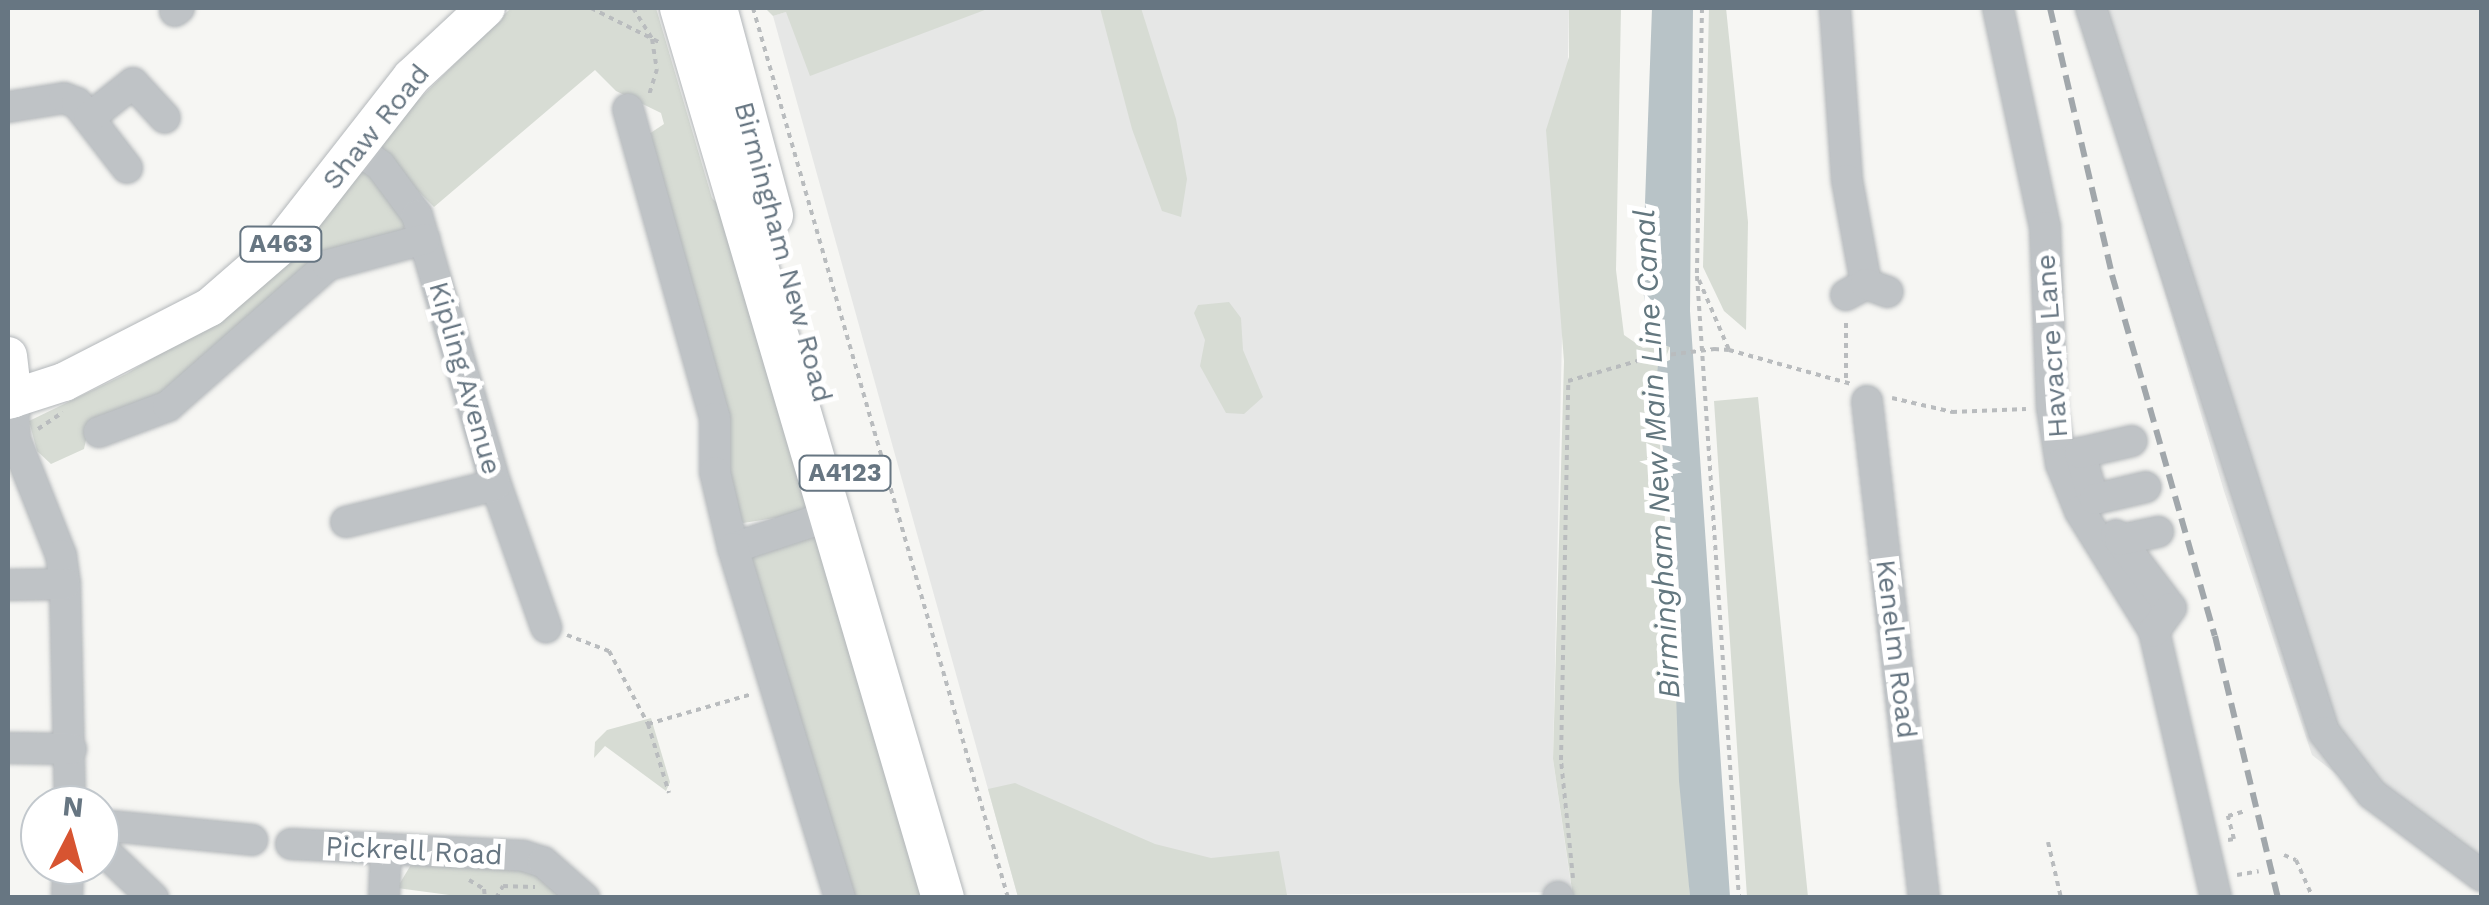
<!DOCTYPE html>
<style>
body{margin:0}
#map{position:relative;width:2489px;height:905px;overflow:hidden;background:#f6f6f3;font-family:"Work Sans",sans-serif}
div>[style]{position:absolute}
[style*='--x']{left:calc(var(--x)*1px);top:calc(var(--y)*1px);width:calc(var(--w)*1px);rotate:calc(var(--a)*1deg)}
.built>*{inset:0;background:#e6e7e6}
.green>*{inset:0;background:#d7dcd4}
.water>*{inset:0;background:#b8c3c7}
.path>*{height:4px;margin-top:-2px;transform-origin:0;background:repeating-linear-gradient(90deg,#b9bcbe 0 5px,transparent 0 10px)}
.roads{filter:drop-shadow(0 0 2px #b3b7ba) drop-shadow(0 0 2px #b3b7ba)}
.minor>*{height:30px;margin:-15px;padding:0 15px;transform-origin:15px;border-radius:15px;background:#bfc3c6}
.major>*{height:38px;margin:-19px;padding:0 19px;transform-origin:19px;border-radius:19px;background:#fff}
.highway>*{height:42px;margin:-21px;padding:0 21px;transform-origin:21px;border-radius:21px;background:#fff}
.rail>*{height:6px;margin-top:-3px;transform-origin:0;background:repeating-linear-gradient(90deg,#a1a7ab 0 15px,transparent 0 23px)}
.path-bridge>*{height:4px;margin-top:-2px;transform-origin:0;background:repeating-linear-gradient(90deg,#b9bcbe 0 5px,transparent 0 10px)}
span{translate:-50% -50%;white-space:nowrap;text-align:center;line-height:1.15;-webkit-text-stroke:10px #fff;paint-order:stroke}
.shield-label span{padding:2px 8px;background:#fff;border:2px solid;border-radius:8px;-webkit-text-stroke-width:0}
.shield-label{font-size:25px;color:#677682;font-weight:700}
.street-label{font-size:28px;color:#677682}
.water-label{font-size:30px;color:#63777f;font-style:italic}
.frame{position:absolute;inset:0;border:10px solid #677682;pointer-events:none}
.north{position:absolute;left:20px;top:785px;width:100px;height:100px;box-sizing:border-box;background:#fff;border:2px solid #c2c8cd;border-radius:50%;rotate:6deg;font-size:28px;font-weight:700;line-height:40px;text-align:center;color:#677682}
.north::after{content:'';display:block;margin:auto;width:35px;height:45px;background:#d75431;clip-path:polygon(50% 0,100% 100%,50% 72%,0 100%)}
</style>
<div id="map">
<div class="built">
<i style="clip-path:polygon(798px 8px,1569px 8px,1553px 759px,1572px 892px,1018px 897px,773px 16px)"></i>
<i style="clip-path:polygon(2080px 8px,2481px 8px,2481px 887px,2312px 755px,2224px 491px)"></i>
</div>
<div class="green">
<i style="clip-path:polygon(511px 8px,656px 8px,712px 198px,737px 224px,817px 501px,794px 515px,743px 523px,730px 509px,649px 134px,664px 124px,661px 113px,616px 91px,595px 70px,434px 207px,382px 155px,381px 137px)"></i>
<i style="clip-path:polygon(765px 8px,990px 8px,810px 76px,786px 12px,773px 16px)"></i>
<i style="clip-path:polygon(1100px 8px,1141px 8px,1176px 119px,1187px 179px,1181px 217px,1162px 211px,1132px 129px)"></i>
<i style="clip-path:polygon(1569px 8px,1621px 8px,1616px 270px,1624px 335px,1643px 348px,1670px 346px,1656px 385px,1690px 897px,1573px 897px,1553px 759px,1564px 361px,1546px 130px,1569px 57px)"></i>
<i style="clip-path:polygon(1709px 8px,1726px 8px,1748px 222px,1746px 330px,1724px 311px,1703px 267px)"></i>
<i style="clip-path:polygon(369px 171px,407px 219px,403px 231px,157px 398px,88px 431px,84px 449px,51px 464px,37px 451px,29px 421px,126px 374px,227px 314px,354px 173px)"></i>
<i style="clip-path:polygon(1229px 302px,1241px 318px,1243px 350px,1263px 397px,1244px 414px,1226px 413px,1200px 366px,1205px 340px,1194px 313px,1198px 305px)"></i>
<i style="clip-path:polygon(1758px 397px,1778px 598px,1808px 897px,1747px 897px,1714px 401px)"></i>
<i style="clip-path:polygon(826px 518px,942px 897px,840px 897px,733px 548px)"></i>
<i style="clip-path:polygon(651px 718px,670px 782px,666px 791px,605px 746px,594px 758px,595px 742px,607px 730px)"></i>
<i style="clip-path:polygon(1015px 783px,1155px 844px,1211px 858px,1279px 851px,1287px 895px,1018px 897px,988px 789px)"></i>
<i style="clip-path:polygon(412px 863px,496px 864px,534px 872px,566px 897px,464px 897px,397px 888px)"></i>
</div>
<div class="water">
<i style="clip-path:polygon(1652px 8px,1693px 8px,1690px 311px,1730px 897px,1690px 897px,1679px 781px,1670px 516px,1656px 385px,1658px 365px,1670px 360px,1670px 347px,1653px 342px,1642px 286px)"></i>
</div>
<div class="path">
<i style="--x:591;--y:8;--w:78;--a:26.6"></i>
<i style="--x:633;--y:8;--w:36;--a:58"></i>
<i style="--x:652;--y:39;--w:30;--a:81"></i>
<i style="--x:657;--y:69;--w:28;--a:107"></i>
<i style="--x:753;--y:8;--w:926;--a:74.01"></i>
<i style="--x:1702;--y:8;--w:268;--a:91.1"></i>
<i style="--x:1697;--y:276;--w:623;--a:86.14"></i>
<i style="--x:1699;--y:280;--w:76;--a:66.8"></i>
<i style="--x:1729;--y:350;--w:128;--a:15.5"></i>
<i style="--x:1714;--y:349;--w:15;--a:4"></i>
<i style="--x:1846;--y:378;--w:60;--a:-90"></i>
<i style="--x:1892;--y:398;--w:62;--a:13.1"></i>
<i style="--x:1952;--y:412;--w:74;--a:-2.3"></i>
<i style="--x:38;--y:429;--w:30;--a:-34"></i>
<i style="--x:567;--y:635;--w:45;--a:20.9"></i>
<i style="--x:609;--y:651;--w:83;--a:61.9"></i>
<i style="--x:648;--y:724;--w:108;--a:-16.1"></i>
<i style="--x:648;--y:724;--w:72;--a:73.1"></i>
<i style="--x:2228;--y:840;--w:6;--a:-9"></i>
<i style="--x:2234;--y:839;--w:24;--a:-105"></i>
<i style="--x:2228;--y:816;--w:19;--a:-16"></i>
<i style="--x:2048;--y:842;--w:57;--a:76.9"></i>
<i style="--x:2284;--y:855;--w:13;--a:23"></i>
<i style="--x:2296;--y:860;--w:42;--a:65.9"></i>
<i style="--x:2237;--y:875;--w:22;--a:-10"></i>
<i style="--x:1573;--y:878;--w:119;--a:-95.8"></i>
<i style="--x:1561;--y:760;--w:379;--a:-88.9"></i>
<i style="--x:1568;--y:381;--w:86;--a:-16.1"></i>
<i style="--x:469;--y:880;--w:17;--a:31"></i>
<i style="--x:484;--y:889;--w:9;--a:84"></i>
<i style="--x:496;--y:898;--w:14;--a:-60"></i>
<i style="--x:503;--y:886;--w:32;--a:2"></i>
</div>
<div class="roads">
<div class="minor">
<i style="--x:1835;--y:8;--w:172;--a:86"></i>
<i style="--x:1847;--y:180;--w:106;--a:79.6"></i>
<i style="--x:1998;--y:8;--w:224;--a:77.9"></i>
<i style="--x:2045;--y:227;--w:181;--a:87.8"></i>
<i style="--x:2052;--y:408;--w:57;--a:80.9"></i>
<i style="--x:2061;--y:464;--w:51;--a:68"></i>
<i style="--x:2080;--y:511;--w:141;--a:58.3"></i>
<i style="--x:2154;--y:631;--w:274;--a:76.9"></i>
<i style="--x:2091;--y:8;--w:761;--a:72.16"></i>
<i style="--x:2324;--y:732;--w:78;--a:52.3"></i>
<i style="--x:2372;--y:794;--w:137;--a:36.7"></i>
<i style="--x:175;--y:11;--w:5;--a:-37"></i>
<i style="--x:8;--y:107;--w:57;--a:-9.1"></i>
<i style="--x:64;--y:98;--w:14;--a:21"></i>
<i style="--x:77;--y:103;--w:82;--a:52.4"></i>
<i style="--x:628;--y:109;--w:321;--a:74.3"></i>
<i style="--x:715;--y:418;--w:54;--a:90"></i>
<i style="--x:715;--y:472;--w:78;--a:76.7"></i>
<i style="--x:733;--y:548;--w:105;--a:-18.3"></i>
<i style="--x:89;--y:118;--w:56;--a:-38.5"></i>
<i style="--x:133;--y:83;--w:47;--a:47.6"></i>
<i style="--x:354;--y:147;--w:32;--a:35"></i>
<i style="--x:380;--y:165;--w:62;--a:53.5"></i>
<i style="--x:417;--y:215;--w:281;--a:73.7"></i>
<i style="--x:496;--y:485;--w:151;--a:70.6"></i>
<i style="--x:1846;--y:295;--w:23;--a:-29"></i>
<i style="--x:1866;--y:284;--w:23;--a:20"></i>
<i style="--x:13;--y:399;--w:40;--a:87.1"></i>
<i style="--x:15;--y:439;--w:125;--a:68.4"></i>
<i style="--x:61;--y:555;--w:29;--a:82"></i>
<i style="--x:65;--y:584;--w:221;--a:88.7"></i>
<i style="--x:1867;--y:401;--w:500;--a:83.46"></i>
<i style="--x:99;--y:432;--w:74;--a:-20.6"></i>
<i style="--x:168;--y:406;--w:213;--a:-41.4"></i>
<i style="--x:328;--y:265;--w:100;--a:-15"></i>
<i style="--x:2091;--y:491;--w:40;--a:-106"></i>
<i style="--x:2080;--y:453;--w:53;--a:-13"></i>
<i style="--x:2095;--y:499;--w:52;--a:-13.2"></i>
<i style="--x:346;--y:522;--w:154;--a:-13.9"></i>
<i style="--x:2116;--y:535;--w:91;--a:53"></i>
<i style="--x:2171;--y:608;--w:29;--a:126"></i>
<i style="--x:2120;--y:540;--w:39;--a:-12"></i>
<i style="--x:733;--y:548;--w:366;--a:73"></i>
<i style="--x:8;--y:585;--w:57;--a:-1"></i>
<i style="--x:8;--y:748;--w:63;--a:0.9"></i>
<i style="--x:100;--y:825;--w:153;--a:5.6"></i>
<i style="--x:291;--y:844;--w:233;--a:2.9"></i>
<i style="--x:524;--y:856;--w:20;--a:18"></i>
<i style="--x:543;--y:862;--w:55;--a:41.3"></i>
<i style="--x:100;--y:847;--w:74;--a:43.9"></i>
<i style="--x:1558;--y:897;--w:1;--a:90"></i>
<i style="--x:67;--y:898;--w:33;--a:-88"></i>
<i style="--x:384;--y:898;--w:49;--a:-87.7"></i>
</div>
<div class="major">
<i style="--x:8;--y:356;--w:43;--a:83.4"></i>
<i style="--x:8;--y:400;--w:59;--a:-17.8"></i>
<i style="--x:64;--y:382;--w:164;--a:-27.2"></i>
<i style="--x:210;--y:307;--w:91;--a:-41"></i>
<i style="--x:279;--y:247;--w:216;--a:-52"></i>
<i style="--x:412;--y:77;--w:101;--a:-43"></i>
</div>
<div class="highway">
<i style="--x:681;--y:8;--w:928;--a:73.6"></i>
<i style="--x:716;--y:8;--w:215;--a:74.9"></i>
</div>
</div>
<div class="rail">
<i style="--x:2050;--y:8;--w:274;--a:76.9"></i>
<i style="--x:2112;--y:275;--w:375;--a:74.1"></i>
<i style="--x:2215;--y:636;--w:269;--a:76.5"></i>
</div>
<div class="path-bridge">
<i style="--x:1651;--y:357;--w:64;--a:-7.2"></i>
</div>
<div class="shield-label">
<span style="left:281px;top:244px">A463</span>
<span style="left:845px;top:473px">A4123</span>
</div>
<div class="street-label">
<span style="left:376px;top:127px;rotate:-51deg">Shaw Road</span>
<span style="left:783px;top:252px;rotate:75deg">Birmingham New Road</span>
<span style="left:2052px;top:346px;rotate:-94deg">Havacre Lane</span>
<span style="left:465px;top:378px;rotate:74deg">Kipling Avenue</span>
<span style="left:1896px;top:649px;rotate:83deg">Kenelm Road</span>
<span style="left:414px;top:851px;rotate:3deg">Pickrell Road</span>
</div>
<div class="water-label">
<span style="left:1657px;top:454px;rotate:-93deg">Birmingham New Main Line Canal</span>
</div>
<div class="frame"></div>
<div class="north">N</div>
</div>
